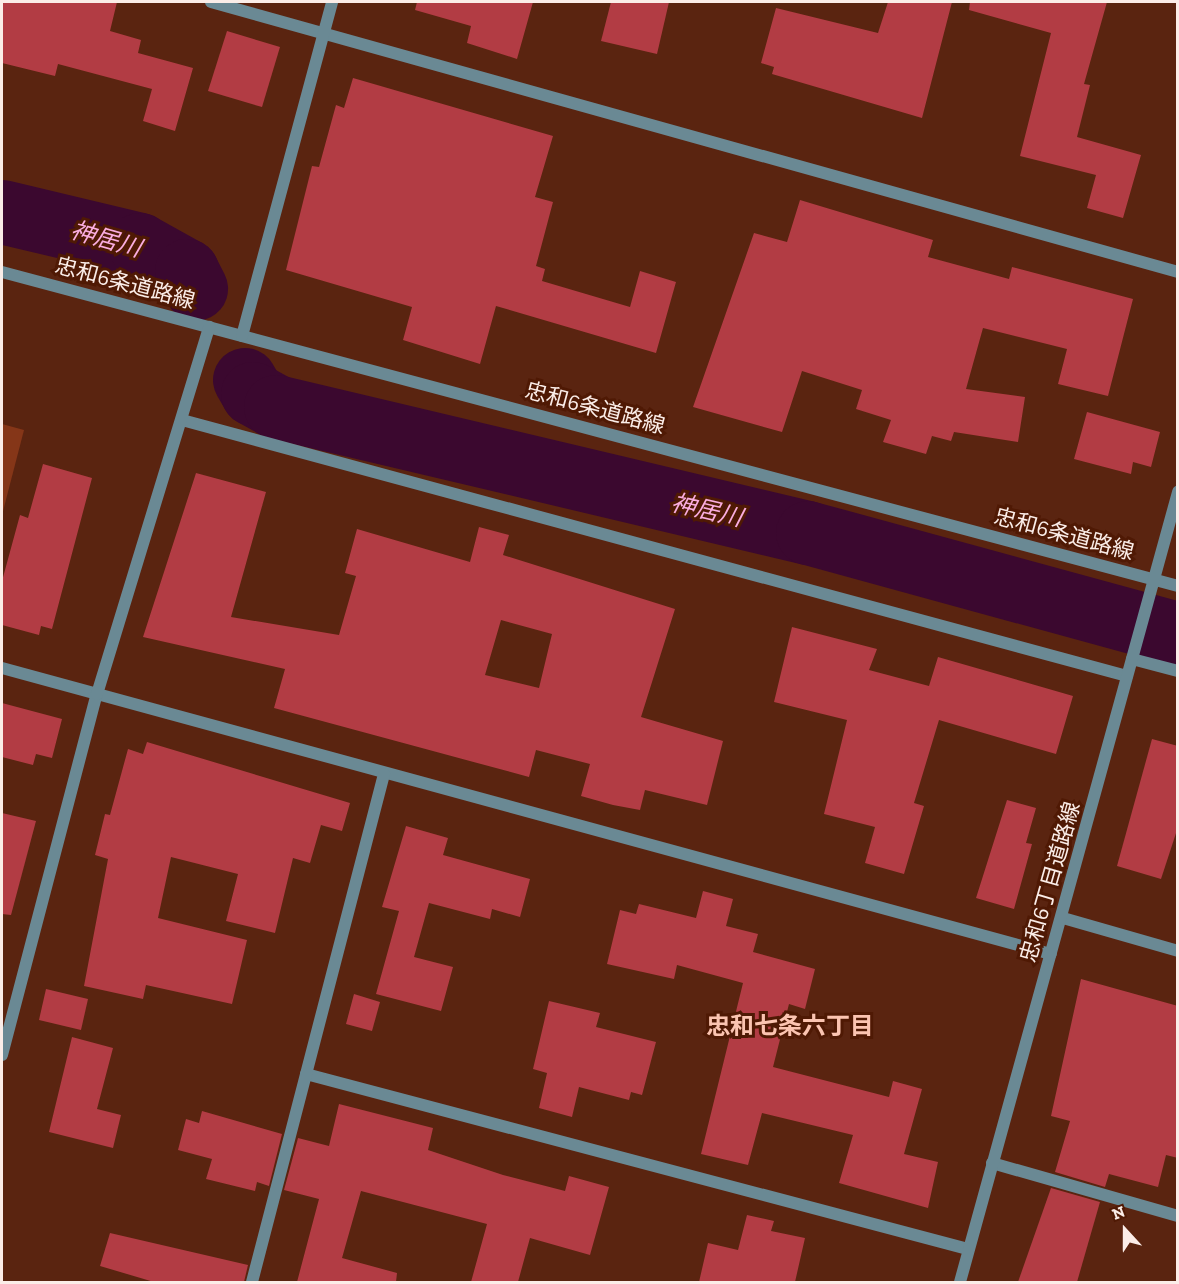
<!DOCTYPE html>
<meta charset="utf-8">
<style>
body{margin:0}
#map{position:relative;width:1179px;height:1284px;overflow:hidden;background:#5a2410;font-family:"Zilla Slab","Noto Sans JP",serif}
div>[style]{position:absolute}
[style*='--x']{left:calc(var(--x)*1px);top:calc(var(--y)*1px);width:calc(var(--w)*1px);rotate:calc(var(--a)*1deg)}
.green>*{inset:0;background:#853618}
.river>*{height:64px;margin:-32px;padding:0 32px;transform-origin:32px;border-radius:32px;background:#3b082f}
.building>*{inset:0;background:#b23c44}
.street>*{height:12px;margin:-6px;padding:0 6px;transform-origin:6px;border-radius:6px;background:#6a8994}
span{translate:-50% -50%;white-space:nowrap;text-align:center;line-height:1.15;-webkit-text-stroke:6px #4f1904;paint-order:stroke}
.street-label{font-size:22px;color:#fbede8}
.water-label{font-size:24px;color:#faade0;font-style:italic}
.neighbourhood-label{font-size:24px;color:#fbc4b1;font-weight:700}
.frame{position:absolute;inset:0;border:3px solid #fbede8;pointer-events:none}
.north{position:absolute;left:1095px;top:1200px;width:60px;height:60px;-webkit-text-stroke:4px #4f1904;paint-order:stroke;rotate:339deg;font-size:16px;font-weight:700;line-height:24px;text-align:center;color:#fbede8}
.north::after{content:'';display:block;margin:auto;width:21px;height:27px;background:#fbede8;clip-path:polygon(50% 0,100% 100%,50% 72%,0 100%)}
</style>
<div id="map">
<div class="green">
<i style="clip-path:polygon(2px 424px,24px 430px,2px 515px)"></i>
</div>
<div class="river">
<i style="--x:2;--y:212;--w:142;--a:13.4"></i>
<i style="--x:140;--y:245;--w:54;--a:29"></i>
<i style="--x:187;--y:271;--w:20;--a:63"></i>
<i style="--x:245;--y:380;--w:16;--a:60"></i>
<i style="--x:253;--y:394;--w:26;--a:29"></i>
<i style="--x:276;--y:407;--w:547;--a:13.32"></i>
<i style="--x:808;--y:533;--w:384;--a:15.3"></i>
</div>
<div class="building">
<i style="clip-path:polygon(2px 2px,117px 2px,110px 31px,141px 40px,138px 53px,193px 68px,175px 131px,143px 121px,152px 89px,58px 64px,55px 76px,2px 63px)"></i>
<i style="clip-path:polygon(417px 2px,533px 2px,517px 59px,467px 43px,471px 26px,415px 10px)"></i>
<i style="clip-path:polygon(611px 2px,669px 2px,657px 54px,601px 41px)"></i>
<i style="clip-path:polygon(888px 2px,952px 2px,922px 118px,772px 74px,774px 67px,761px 63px,776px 8px,878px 33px)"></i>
<i style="clip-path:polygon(970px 2px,1107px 2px,1084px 84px,1090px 85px,1077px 137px,1141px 155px,1123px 218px,1087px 208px,1096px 175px,1020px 156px,1051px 33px,969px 10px)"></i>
<i style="clip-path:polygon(227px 31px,280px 47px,262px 107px,208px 91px)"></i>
<i style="clip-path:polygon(353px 78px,553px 136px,535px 197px,553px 202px,536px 266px,545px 269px,542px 281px,630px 307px,640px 271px,676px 282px,656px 353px,496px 306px,480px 364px,403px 340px,412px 307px,286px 270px,312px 166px,319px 167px,336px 105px,344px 108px)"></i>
<i style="clip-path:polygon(800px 200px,933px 240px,928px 257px,1009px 279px,1012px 267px,1133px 299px,1108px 396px,1058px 384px,1067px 349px,983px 328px,966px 389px,1025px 397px,1018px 442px,954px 432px,951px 441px,932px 436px,926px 454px,883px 442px,891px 420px,856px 409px,862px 390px,802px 371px,782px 432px,693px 407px,754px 233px,787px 242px)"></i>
<i style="clip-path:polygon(1087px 412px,1160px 432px,1151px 467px,1133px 462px,1131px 474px,1074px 459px)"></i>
<i style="clip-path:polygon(43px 464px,92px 478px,52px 629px,41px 626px,39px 635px,2px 625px,2px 581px,20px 515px,28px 518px)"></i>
<i style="clip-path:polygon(evenodd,196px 473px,266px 492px,231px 617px,339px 635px,356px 576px,345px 573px,357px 529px,470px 562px,479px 527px,509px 535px,503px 555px,675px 609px,641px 717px,723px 741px,707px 805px,645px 790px,640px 810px,613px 805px,581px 796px,590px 764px,536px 750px,529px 777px,274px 708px,285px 669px,143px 637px,196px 473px,501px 620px,552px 634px,539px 688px,485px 675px,501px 620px)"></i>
<i style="clip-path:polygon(792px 627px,877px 649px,869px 670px,929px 686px,938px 657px,1073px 696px,1056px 754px,939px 720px,914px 803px,924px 806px,904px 874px,865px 863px,875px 827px,824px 814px,847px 720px,774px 702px)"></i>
<i style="clip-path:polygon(2px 703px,62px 719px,52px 758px,36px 754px,33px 765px,2px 757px)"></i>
<i style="clip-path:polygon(1152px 739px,1178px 746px,1178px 827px,1161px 879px,1117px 866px)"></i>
<i style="clip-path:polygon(147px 742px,350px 803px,342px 831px,321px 825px,310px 863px,293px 858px,275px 933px,226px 921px,238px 874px,171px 857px,158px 918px,247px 940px,232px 1004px,146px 985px,143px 999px,84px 986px,108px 859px,95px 855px,105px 814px,110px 815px,128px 749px,143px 754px)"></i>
<i style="clip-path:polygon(1007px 800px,1036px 808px,1026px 843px,1032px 844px,1014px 909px,976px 898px)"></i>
<i style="clip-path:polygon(2px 813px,36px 821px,11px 915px,2px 914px)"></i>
<i style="clip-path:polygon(406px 826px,448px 838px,443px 855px,530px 879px,520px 917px,492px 909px,490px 919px,429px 903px,414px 957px,453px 967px,441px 1011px,376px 994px,399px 911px,382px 907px)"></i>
<i style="clip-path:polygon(703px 891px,733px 899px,726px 926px,758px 934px,753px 952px,815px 969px,805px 1009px,789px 1004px,773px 1067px,889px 1097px,893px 1081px,922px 1089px,904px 1154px,938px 1162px,928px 1208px,839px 1183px,853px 1135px,762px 1113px,748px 1165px,701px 1154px,743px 983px,677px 965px,674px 979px,607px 964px,620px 910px,636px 914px,639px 904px,696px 918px)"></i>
<i style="clip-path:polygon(1081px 979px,1178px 1006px,1178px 1158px,1166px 1155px,1158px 1187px,1109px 1174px,1105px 1187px,1055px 1172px,1070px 1121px,1051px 1116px)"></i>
<i style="clip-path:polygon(46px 989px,88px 999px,81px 1030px,39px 1020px)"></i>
<i style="clip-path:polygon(354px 994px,380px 1002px,372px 1031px,346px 1024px)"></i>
<i style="clip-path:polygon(549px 1001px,600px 1013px,596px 1027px,656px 1042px,642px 1095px,631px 1092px,629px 1100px,579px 1087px,572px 1117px,539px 1108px,547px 1073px,533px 1069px)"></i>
<i style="clip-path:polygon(72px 1037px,113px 1048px,97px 1109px,121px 1115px,113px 1148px,49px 1132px)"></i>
<i style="clip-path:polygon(339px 1104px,433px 1128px,428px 1150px,503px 1175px,565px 1191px,569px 1176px,609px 1187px,590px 1255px,530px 1238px,518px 1282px,471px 1282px,487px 1224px,361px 1191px,342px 1258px,397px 1273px,396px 1282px,297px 1282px,319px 1199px,284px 1190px,298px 1138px,329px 1146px)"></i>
<i style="clip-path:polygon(202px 1111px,282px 1134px,269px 1186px,257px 1182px,255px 1191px,206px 1179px,212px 1159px,178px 1150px,186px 1119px,199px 1123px)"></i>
<i style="clip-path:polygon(1051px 1188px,1100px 1202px,1077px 1282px,1018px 1282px)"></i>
<i style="clip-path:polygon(747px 1215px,774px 1221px,771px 1231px,805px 1238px,795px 1282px,699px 1282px,708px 1243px,738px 1250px)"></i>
<i style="clip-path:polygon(110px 1233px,248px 1265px,244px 1282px,154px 1282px,100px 1266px)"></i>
</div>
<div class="street">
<i style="--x:211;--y:2;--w:1004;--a:15.6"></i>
<i style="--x:2;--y:272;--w:1217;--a:14.95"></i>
<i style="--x:242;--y:336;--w:346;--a:-74.9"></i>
<i style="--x:182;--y:420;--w:979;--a:15.16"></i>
<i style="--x:1132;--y:659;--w:48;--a:14.6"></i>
<i style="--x:2;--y:668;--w:1087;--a:15.25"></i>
<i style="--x:1063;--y:918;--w:120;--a:16"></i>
<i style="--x:2;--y:1055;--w:373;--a:-75.3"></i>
<i style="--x:97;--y:694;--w:384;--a:-73"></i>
<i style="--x:306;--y:1074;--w:685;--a:14.81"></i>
<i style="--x:992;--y:1163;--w:193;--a:15.9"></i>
<i style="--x:252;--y:1282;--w:525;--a:-75.43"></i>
<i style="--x:960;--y:1282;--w:820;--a:-74.57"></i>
</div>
<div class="street-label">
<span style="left:125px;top:283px;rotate:15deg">忠和6条道路線</span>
<span style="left:595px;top:408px;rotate:15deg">忠和6条道路線</span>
<span style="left:1064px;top:534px;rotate:15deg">忠和6条道路線</span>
<span style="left:1050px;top:882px;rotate:-74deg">忠和6丁目道路線</span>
</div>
<div class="water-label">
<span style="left:106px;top:239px;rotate:16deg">神居川</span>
<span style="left:707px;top:510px;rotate:13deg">神居川</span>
</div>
<div class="neighbourhood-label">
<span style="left:790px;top:1026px">忠和七条六丁目</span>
</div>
<div class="frame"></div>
<div class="north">N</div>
</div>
